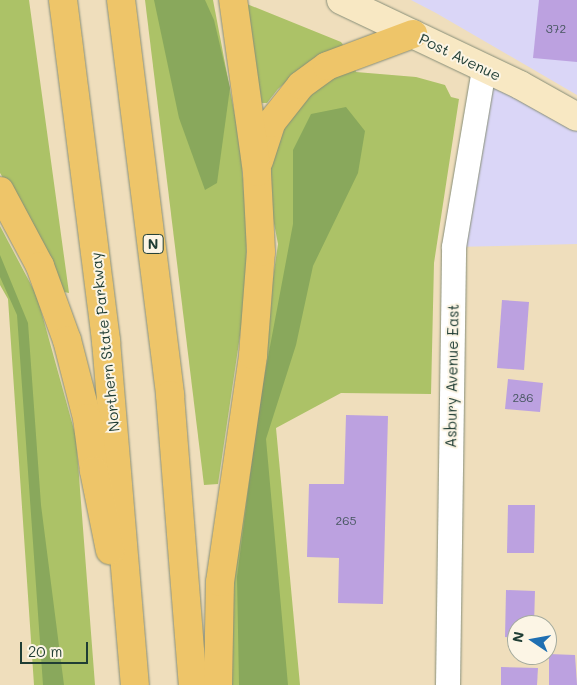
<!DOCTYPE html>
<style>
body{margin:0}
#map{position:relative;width:577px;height:685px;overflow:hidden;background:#efdebc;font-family:Mali,sans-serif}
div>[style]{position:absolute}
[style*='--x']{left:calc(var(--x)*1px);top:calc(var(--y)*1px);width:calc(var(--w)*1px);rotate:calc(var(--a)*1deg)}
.built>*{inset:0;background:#dad6f7}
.green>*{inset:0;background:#acc267}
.forest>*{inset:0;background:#89a85c}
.building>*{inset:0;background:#bca1e0}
.roads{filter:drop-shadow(0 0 1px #878e78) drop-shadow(0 0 1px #878e78)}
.minor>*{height:24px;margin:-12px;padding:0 12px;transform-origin:12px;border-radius:12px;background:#fff}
.secondary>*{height:28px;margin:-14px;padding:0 14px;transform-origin:14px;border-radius:14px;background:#f8e8c3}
.motorway>*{height:28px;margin:-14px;padding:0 14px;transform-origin:14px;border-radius:14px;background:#eec569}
span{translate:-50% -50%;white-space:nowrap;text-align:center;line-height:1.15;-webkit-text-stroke:4px #fcf5e5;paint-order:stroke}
.number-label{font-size:12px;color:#46565f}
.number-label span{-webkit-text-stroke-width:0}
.shield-label span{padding:1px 4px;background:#fcf5e5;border:1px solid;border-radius:4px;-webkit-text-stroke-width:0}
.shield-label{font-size:14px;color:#1f3d34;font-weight:700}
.street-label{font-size:15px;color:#1f3d34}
.north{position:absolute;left:507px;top:615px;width:50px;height:50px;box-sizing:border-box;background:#fcf5e5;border:1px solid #a4ab9e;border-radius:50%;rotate:282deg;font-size:14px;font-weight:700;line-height:20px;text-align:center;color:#1f3d34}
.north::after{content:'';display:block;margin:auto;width:18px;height:22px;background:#1f6fb2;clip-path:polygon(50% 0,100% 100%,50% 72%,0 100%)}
.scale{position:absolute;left:20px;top:642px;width:68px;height:22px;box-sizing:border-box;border:2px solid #1f3d34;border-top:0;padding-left:6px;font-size:15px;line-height:18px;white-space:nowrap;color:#1f3d34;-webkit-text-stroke:4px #fcf5e5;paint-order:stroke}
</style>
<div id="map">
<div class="built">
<i style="clip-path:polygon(411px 0,577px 0,577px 95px,436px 13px)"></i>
<i style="clip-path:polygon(484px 69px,577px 117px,577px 244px,454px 247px)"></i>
</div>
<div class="green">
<i style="clip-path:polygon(0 0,29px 0,69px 293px,59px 291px,28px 218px,0 173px)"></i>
<i style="clip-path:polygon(145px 0,213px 0,240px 142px,247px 231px,246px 295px,218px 484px,204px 485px)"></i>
<i style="clip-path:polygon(242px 2px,341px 42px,344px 46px,310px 61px,278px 89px,267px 103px,262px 103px,257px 100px)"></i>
<i style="clip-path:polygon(354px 66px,356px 72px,416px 77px,445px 85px,451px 97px,459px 99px,434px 263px,431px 394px,341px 393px,276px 428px,300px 685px,230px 685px,227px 624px,239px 512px,278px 244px,267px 187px,274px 141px,313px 85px)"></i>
<i style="clip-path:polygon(0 226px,37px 296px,76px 437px,95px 685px,34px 685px,8px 299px,0 285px)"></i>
</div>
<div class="forest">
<i style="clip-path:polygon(154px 0,205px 0,214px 20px,230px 88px,217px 183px,205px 190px,179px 118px)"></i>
<i style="clip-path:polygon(346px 107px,365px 131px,358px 173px,313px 266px,296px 345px,266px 439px,288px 685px,239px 685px,237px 577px,259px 405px,293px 224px,293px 150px,311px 114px)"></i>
<i style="clip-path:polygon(0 255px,28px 323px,41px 505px,64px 685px,43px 685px,17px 315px,0 277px)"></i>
</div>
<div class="building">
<i style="clip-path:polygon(539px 0,577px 0,577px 62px,533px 58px)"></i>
<i style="clip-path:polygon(502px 300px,529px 302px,524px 370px,497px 368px)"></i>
<i style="clip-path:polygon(508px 379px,543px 383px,540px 412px,505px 409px)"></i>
<i style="clip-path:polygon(346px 415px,388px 416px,383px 604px,338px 603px,339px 558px,307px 557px,309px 484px,344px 484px)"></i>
<i style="clip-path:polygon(508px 505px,535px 505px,534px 553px,507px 553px)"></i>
<i style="clip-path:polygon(506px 590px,535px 591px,534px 625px,517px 625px,517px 638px,505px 637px)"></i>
<i style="clip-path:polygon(549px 654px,575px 655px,577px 685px,549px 685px)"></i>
<i style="clip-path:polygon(501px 667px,538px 668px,537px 685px,501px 685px)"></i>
</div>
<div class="roads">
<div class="minor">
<i style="--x:448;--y:685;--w:438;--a:-89.2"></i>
<i style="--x:454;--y:247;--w:181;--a:-80.4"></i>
</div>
<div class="secondary">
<i style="--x:341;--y:0;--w:198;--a:25.4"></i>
<i style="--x:520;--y:85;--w:65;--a:29.3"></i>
</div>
<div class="motorway">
<i style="--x:63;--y:0;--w:344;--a:82.8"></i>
<i style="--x:106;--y:341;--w:345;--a:85.2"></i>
<i style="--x:121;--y:0;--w:398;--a:82.9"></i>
<i style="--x:170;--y:395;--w:291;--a:85.5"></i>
<i style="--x:259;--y:161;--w:40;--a:-72"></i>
<i style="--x:271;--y:123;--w:48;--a:-51.7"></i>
<i style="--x:301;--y:85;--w:32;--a:-36"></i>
<i style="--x:327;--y:66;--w:92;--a:-20.4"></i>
<i style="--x:0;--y:191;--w:85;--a:61.9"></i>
<i style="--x:40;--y:266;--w:79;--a:70"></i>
<i style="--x:67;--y:340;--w:81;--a:75.6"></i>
<i style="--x:87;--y:418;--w:53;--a:82.5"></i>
<i style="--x:94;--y:471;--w:81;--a:78.6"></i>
<i style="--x:218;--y:685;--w:103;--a:-88.9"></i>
<i style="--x:220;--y:582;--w:229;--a:-81.7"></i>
<i style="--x:253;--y:355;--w:103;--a:-85.6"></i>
<i style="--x:261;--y:252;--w:80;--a:-92.9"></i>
<i style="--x:257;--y:172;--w:174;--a:-97.9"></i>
</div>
</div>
<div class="number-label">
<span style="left:556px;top:29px">372</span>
<span style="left:523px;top:398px">286</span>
<span style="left:346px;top:521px">265</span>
</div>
<div class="shield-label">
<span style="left:153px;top:244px">N</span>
</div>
<div class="street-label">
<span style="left:460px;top:57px;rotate:26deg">Post Avenue</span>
<span style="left:105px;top:342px;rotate:-96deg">Northern State Parkway</span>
<span style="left:452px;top:376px;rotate:-89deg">Asbury Avenue East</span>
</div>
<div class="north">N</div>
<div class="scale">20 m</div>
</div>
